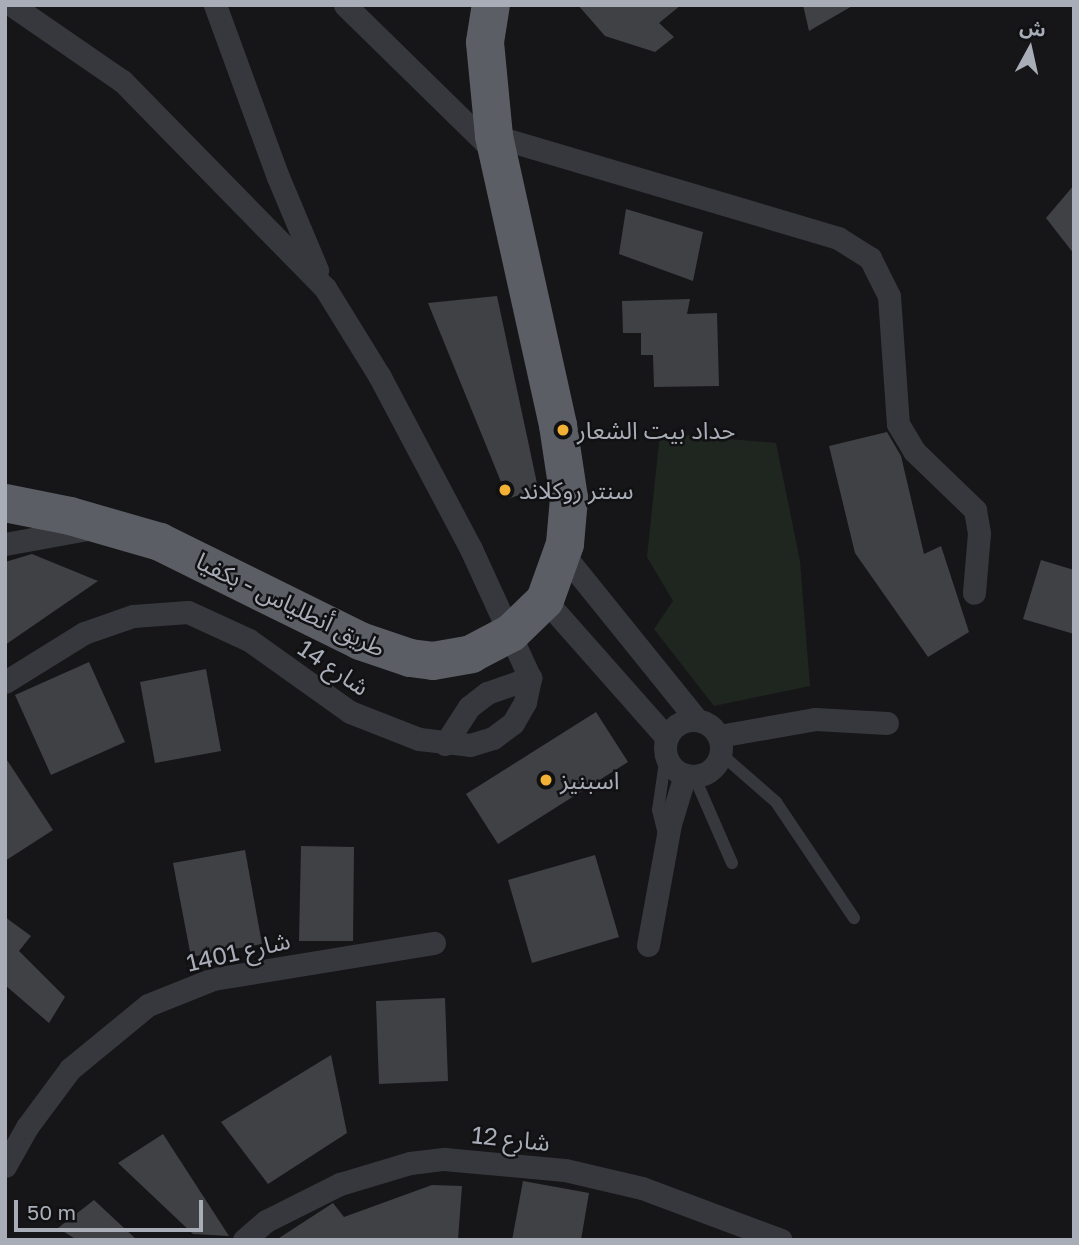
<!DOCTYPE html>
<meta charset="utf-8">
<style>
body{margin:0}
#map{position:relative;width:1079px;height:1245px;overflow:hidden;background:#161618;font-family:"Golos Text","Noto Sans Arabic",sans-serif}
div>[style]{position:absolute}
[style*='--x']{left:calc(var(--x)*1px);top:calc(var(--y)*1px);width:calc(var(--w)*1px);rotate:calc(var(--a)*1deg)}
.green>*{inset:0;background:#1e261f}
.building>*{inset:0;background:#404145}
.service>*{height:12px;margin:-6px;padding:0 6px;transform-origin:6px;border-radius:6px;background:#37383d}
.minor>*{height:23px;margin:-11.5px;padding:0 11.5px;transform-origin:11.5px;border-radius:11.5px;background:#37383d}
.minor>.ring{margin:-11.5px;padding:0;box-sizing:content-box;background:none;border:23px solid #37383d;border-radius:50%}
.trunk>*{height:38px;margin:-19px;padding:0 19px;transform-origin:19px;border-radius:19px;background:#5b5e65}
.dots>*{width:19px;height:19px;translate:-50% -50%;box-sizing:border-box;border:4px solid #111113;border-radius:50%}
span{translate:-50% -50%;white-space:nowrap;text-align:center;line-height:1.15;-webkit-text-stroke:5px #111113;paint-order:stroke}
.poi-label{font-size:24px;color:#a8adb8}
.left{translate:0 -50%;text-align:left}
.street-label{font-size:24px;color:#a8adb8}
.frame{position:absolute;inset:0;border:7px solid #a8adb8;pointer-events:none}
.north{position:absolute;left:995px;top:14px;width:70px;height:70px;-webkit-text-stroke:5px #111113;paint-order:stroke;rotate:8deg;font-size:19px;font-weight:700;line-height:28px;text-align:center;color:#a8adb8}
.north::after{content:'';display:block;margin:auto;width:24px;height:32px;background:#a8adb8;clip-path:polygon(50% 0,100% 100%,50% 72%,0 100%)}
.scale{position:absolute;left:14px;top:1200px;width:189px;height:32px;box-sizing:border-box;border:4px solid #a8adb8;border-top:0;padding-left:9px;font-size:21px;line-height:24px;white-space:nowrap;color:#a8adb8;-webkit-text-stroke:5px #111113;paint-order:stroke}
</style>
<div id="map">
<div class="green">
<i style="clip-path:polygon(660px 433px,776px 443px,800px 561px,810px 686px,714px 706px,654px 629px,673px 601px,647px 557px)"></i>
</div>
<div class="building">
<i style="clip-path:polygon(578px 5px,681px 5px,659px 23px,674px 37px,655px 52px,605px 36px)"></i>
<i style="clip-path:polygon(803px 5px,854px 5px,809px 31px)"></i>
<i style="clip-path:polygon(1074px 185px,1074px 254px,1046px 218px)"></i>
<i style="clip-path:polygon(626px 209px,703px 232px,693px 281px,619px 254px)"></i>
<i style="clip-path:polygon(497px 296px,538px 488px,508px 499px,428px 303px)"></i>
<i style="clip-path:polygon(690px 299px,687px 314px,717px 313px,719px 386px,654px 387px,653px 355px,641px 355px,641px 333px,623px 333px,622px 301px)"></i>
<i style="clip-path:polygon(887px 432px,901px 456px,924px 554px,941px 546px,969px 632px,928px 657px,855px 553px,829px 446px)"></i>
<i style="clip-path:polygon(32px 554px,98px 581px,5px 645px,5px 562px)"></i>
<i style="clip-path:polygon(1041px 560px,1074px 570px,1074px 634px,1023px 619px)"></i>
<i style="clip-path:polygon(89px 662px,125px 742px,51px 775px,15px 695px)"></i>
<i style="clip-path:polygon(206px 669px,221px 751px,155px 763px,140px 682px)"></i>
<i style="clip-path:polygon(596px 712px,628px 762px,498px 844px,466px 794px)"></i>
<i style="clip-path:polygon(5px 757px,53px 830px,5px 861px)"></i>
<i style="clip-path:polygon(301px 846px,354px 847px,353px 941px,299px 941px)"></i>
<i style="clip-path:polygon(245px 850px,262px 944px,191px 957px,173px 863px)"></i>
<i style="clip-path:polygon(595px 855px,619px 937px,532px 963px,508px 880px)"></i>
<i style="clip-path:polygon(5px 917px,31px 936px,19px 951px,65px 997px,49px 1023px,5px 985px)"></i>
<i style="clip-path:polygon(445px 998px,448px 1081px,379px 1084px,376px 1001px)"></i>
<i style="clip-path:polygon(331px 1055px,347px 1133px,268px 1184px,221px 1122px)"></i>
<i style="clip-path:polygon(163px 1134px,229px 1236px,193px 1234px,118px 1163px)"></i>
<i style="clip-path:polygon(523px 1181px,589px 1193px,581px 1240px,512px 1240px)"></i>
<i style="clip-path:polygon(432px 1185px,462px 1186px,458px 1240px,276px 1240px,333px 1203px,344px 1217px)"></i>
<i style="clip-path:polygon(94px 1200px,137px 1240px,77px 1240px,58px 1228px)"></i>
</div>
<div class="service">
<i style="--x:721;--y:754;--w:73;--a:41.1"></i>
<i style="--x:776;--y:802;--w:140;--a:56.1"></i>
<i style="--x:694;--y:776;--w:95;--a:66.4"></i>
<i style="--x:664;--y:834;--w:25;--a:-104"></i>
<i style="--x:658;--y:810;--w:56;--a:-81.7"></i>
</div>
<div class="minor">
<i style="--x:215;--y:5;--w:183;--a:69.9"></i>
<i style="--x:278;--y:177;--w:101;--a:67.2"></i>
<i style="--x:345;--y:5;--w:214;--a:44.4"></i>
<i style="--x:494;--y:136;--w:359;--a:16.5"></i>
<i style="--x:838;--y:238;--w:38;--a:32"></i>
<i style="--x:870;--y:258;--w:42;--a:63.4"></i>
<i style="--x:889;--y:296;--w:128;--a:86"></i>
<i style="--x:898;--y:424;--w:31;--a:59"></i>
<i style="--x:914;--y:451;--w:85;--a:44"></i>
<i style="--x:975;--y:510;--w:23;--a:80"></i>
<i style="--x:979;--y:533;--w:60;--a:94.8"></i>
<i style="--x:5;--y:544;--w:88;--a:-10.4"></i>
<i style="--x:563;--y:554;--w:213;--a:51.1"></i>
<i style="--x:545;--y:600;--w:184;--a:48.5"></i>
<i style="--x:5;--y:682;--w:93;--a:-31.8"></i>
<i style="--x:84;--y:633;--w:52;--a:-19.1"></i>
<i style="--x:133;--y:616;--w:55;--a:-4.2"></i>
<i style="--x:188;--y:612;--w:67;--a:24.7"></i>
<i style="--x:249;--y:640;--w:124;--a:35.5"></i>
<i style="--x:350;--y:712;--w:74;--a:21.4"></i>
<i style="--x:419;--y:739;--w:51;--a:6.7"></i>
<i style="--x:470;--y:745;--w:24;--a:-17"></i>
<i style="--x:493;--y:738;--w:25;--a:-37"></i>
<i style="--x:513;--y:723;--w:24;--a:-60"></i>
<i style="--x:525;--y:702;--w:25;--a:-78"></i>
<i style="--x:530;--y:678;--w:142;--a:-114.6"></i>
<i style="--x:471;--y:549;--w:195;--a:-117.9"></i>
<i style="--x:380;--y:377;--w:105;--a:-121.7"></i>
<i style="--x:325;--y:288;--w:290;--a:-134.4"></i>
<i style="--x:122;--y:81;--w:134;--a:-145.4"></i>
<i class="ring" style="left:665px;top:720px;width:33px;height:33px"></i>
<i style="--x:719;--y:736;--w:97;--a:-10"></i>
<i style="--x:815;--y:719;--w:72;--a:3.2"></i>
<i style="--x:445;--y:744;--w:44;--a:-57"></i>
<i style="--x:469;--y:707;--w:23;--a:-38"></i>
<i style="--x:487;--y:693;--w:46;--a:-19.2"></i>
<i style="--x:648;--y:945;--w:123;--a:-79.7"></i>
<i style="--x:670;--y:824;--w:51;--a:-73"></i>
<i style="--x:5;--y:1166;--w:45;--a:-60.6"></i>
<i style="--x:27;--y:1127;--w:72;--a:-53.4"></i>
<i style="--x:70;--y:1069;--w:101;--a:-39.4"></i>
<i style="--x:148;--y:1005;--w:70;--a:-21.8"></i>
<i style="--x:213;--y:979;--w:224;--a:-9.3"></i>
<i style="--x:244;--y:1240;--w:29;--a:-41"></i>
<i style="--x:266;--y:1221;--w:83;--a:-26.6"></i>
<i style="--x:340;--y:1184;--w:73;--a:-16.7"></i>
<i style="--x:410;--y:1163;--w:34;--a:-7"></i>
<i style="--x:444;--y:1159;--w:121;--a:5.2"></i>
<i style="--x:565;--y:1170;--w:79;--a:13.2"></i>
<i style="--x:642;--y:1188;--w:148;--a:20.5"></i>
</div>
<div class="trunk">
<i style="--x:5;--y:503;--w:66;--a:11.3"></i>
<i style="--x:70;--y:516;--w:94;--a:16.1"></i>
<i style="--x:160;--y:542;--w:223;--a:26.3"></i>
<i style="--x:360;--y:641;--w:53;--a:18.8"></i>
<i style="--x:410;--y:658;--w:23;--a:7"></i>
<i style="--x:433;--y:661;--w:39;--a:-10"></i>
<i style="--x:471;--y:654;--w:45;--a:-27.7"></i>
<i style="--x:511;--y:633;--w:47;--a:-44.1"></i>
<i style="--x:545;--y:600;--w:59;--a:-70.3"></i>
<i style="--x:565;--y:544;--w:46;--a:-85"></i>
<i style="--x:569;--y:498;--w:74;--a:-98.6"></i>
<i style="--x:558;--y:425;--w:296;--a:-102.5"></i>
<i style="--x:494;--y:136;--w:94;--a:-95.5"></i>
<i style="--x:485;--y:42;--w:37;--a:-81"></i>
</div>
<div class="dots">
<i style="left:563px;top:430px;background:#f2b134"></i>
<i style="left:505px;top:490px;background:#f2b134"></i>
<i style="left:546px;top:780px;background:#f2b134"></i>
</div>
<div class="poi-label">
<span class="left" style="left:577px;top:430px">حداد بيت الشعار</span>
<span class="left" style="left:519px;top:490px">سنتر روكلاند</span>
<span class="left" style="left:560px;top:780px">اسبنيز</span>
</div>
<div class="street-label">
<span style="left:291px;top:604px;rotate:26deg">طريق أنطلياس - بكفيا</span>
<span style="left:334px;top:667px;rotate:34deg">شارع 14</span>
<span style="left:238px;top:951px;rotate:-13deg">شارع 1401</span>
<span style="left:511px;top:1138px;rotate:6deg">شارع 12</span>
</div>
<div class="frame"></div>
<div class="north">ش</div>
<div class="scale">50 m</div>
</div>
